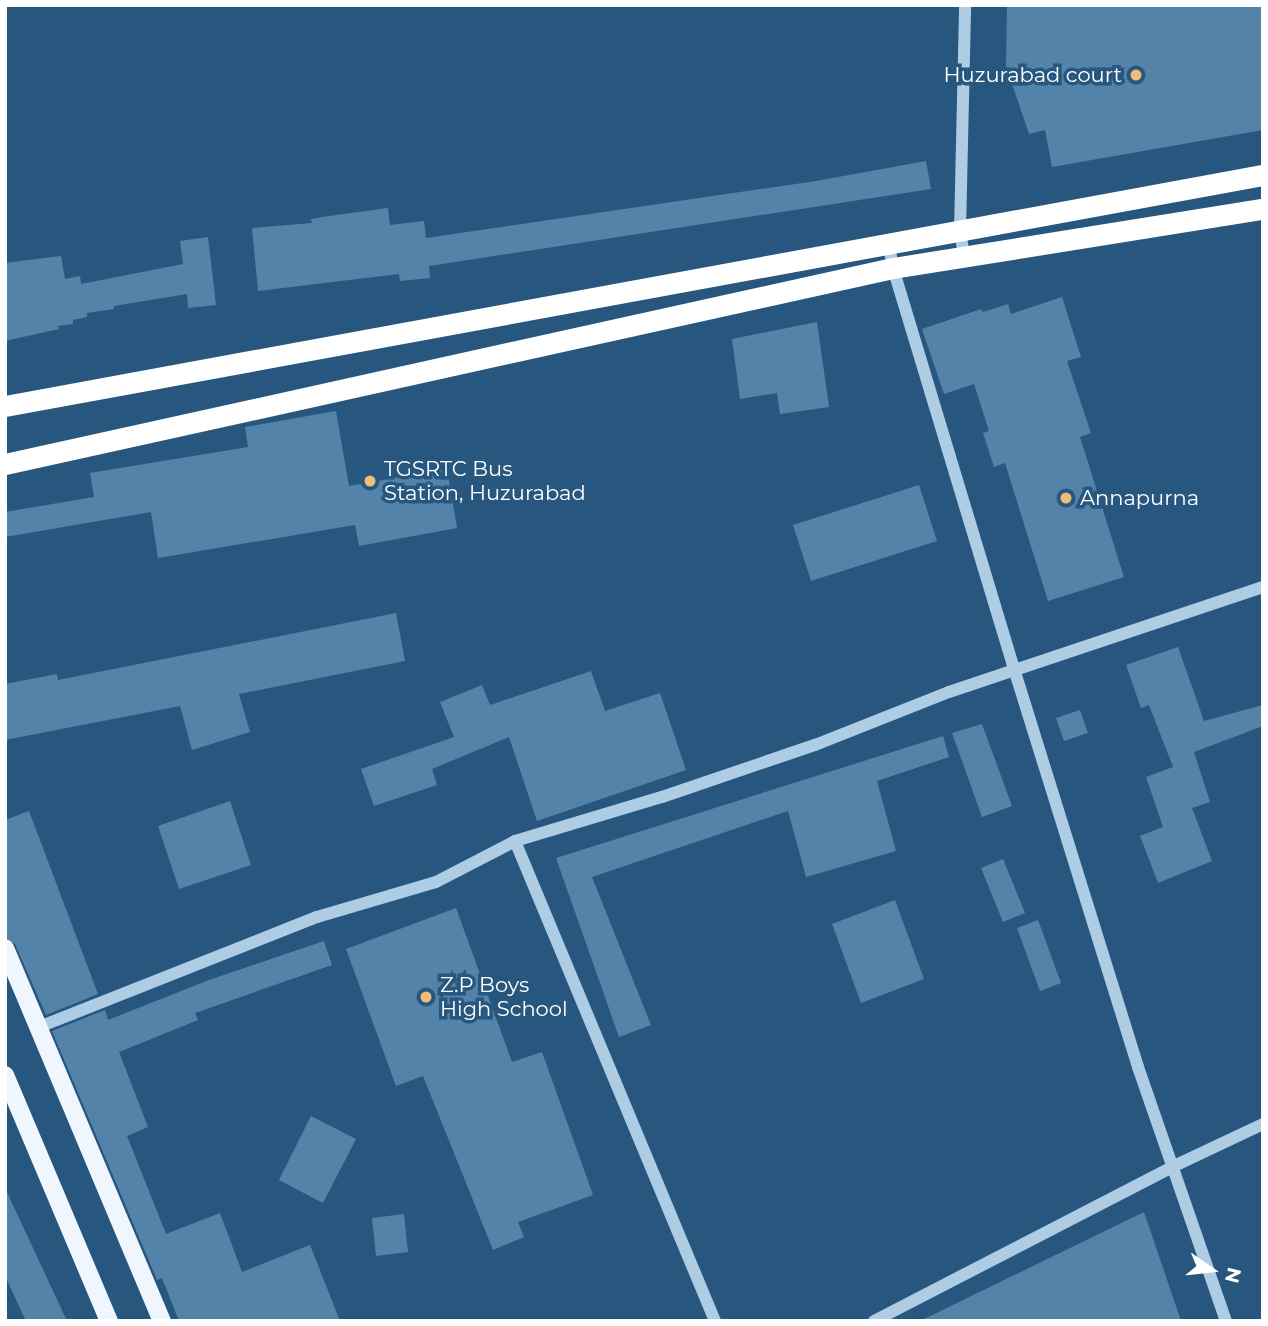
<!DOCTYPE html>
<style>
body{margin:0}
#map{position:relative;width:1268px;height:1326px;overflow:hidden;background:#27577f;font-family:Montserrat,sans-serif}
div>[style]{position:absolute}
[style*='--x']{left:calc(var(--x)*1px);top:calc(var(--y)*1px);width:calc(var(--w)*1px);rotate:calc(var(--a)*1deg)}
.building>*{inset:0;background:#5483aa}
.minor>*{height:12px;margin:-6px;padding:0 6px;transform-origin:6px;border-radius:6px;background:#aecde5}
.major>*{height:18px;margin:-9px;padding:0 9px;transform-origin:9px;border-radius:9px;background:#eff6fd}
.highway>*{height:21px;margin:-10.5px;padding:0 10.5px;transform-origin:10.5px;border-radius:10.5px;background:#fff}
.dots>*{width:19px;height:19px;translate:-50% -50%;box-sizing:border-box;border:4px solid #27577f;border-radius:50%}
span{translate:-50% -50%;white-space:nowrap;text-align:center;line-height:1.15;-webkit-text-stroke:7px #27577f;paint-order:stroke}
.poi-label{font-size:21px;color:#fff}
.right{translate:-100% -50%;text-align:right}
.left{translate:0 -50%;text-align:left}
.frame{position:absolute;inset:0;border:7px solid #fff;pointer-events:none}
.north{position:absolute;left:1177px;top:1235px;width:70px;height:70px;-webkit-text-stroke:5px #27577f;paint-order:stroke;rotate:104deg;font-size:19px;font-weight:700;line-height:28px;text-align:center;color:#fff}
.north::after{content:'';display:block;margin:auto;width:24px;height:32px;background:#fff;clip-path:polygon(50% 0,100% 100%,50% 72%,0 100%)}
</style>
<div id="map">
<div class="building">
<i style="clip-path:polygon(1007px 5px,1263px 5px,1263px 130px,1052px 167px,1045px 130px,1029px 134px,1006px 66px)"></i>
<i style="clip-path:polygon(926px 161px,931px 189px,429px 266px,430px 278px,400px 281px,399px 274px,258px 291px,252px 228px,312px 223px,311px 219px,329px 216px,388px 208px,390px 225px,424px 221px,426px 238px,816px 181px)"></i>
<i style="clip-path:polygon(208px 237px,216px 305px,188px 308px,187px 294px,114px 306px,114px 309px,87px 313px,87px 317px,73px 320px,73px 324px,58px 326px,59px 329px,5px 341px,5px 263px,61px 256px,65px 279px,80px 276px,81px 284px,183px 264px,180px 241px)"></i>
<i style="clip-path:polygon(1062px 297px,1081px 357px,1067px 361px,1091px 433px,1080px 437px,1124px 577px,1048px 601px,1005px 463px,994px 467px,983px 433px,989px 431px,974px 384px,944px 394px,922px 329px,981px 309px,983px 312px,1008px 304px,1011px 314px)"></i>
<i style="clip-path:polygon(817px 322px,829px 407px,780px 414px,777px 393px,740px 399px,732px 339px)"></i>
<i style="clip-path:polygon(336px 411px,349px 486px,447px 469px,457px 528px,359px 546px,355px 525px,158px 558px,151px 512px,5px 537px,5px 512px,94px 497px,90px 473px,248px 447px,245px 427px)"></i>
<i style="clip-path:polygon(919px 485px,937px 541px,811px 581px,793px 525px)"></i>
<i style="clip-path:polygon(396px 613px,405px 661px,239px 694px,250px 732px,192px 750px,180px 706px,5px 740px,5px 684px,57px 674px,58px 680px)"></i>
<i style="clip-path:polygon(1178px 647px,1204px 721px,1263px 705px,1263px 726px,1194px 752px,1210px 802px,1192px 808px,1212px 861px,1158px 883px,1140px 836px,1163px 827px,1146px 777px,1173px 767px,1149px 705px,1141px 708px,1126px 665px)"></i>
<i style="clip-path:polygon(591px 671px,605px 711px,660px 693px,686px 770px,537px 821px,509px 737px,432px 769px,437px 785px,374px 806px,361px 769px,454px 737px,440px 702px,482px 685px,490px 705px)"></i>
<i style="clip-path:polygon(1080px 710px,1088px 733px,1064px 741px,1056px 718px)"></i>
<i style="clip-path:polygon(982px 724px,1012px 806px,982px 817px,952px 733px)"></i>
<i style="clip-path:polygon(943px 736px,949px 757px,877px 781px,896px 851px,806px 877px,788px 811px,592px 877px,651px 1025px,619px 1037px,556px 858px)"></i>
<i style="clip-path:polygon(230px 801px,251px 865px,179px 889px,158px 826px)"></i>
<i style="clip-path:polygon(29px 811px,98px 994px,46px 1015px,15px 944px,5px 937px,5px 820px)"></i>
<i style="clip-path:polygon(1003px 859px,1025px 913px,1003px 922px,981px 868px)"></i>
<i style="clip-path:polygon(895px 900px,924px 979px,861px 1003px,832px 924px)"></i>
<i style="clip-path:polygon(456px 908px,512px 1062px,542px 1052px,593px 1195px,518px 1222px,524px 1237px,493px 1250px,423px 1076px,396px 1086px,346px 949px)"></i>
<i style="clip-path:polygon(1038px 920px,1061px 983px,1040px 991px,1017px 928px)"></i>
<i style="clip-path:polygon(324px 941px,332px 965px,195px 1013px,198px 1020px,119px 1052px,148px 1127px,127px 1136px,166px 1234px,220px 1213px,242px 1272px,310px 1245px,340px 1321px,179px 1321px,162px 1278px,157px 1280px,52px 1031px,105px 1010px,108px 1020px,209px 980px)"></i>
<i style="clip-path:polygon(311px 1116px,356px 1139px,323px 1203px,279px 1180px)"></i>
<i style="clip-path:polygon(5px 1188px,67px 1321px,26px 1321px,5px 1276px)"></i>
<i style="clip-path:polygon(1144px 1212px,1181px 1321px,920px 1321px)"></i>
<i style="clip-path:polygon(404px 1214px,408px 1252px,376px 1256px,372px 1218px)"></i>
</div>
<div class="minor">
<i style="--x:889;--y:244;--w:24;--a:81"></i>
<i style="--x:893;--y:268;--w:422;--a:73.2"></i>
<i style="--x:1015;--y:672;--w:414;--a:72.7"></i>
<i style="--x:1138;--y:1067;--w:269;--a:70.9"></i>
<i style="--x:964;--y:256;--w:25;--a:-99"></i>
<i style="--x:960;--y:231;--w:226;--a:-88.7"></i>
<i style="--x:515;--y:841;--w:520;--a:67.38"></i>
<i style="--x:39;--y:1027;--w:299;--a:-21.6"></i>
<i style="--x:317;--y:917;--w:124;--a:-16.4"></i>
<i style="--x:436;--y:882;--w:89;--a:-27.4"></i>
<i style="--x:515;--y:841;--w:153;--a:-16.7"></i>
<i style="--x:662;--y:797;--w:162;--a:-18.8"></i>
<i style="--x:815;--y:745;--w:144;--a:-21.6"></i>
<i style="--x:949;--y:692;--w:331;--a:-18.5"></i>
<i style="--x:874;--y:1321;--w:335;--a:-27.3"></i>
<i style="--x:1172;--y:1167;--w:101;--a:-25.3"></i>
</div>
<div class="major">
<i style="--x:5;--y:948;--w:405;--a:67.2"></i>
<i style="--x:5;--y:1075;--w:267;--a:67.1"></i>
</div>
<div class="highway">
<i style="--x:5;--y:406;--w:1279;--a:-10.41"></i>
<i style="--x:5;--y:464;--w:909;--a:-12.45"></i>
<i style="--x:893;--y:268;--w:375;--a:-9.1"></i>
</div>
<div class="dots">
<i style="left:1136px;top:75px;background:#edbe74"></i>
<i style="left:370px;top:481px;background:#edbe74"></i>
<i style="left:1066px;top:498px;background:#edbe74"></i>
<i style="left:426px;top:997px;background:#edbe74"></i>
</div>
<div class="poi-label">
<span class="right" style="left:1122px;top:75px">Huzurabad court</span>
<span class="left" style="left:384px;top:481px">TGSRTC Bus<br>Station, Huzurabad</span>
<span class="left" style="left:1080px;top:498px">Annapurna</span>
<span class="left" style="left:440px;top:997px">Z.P Boys<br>High School</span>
</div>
<div class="frame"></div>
<div class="north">N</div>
</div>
